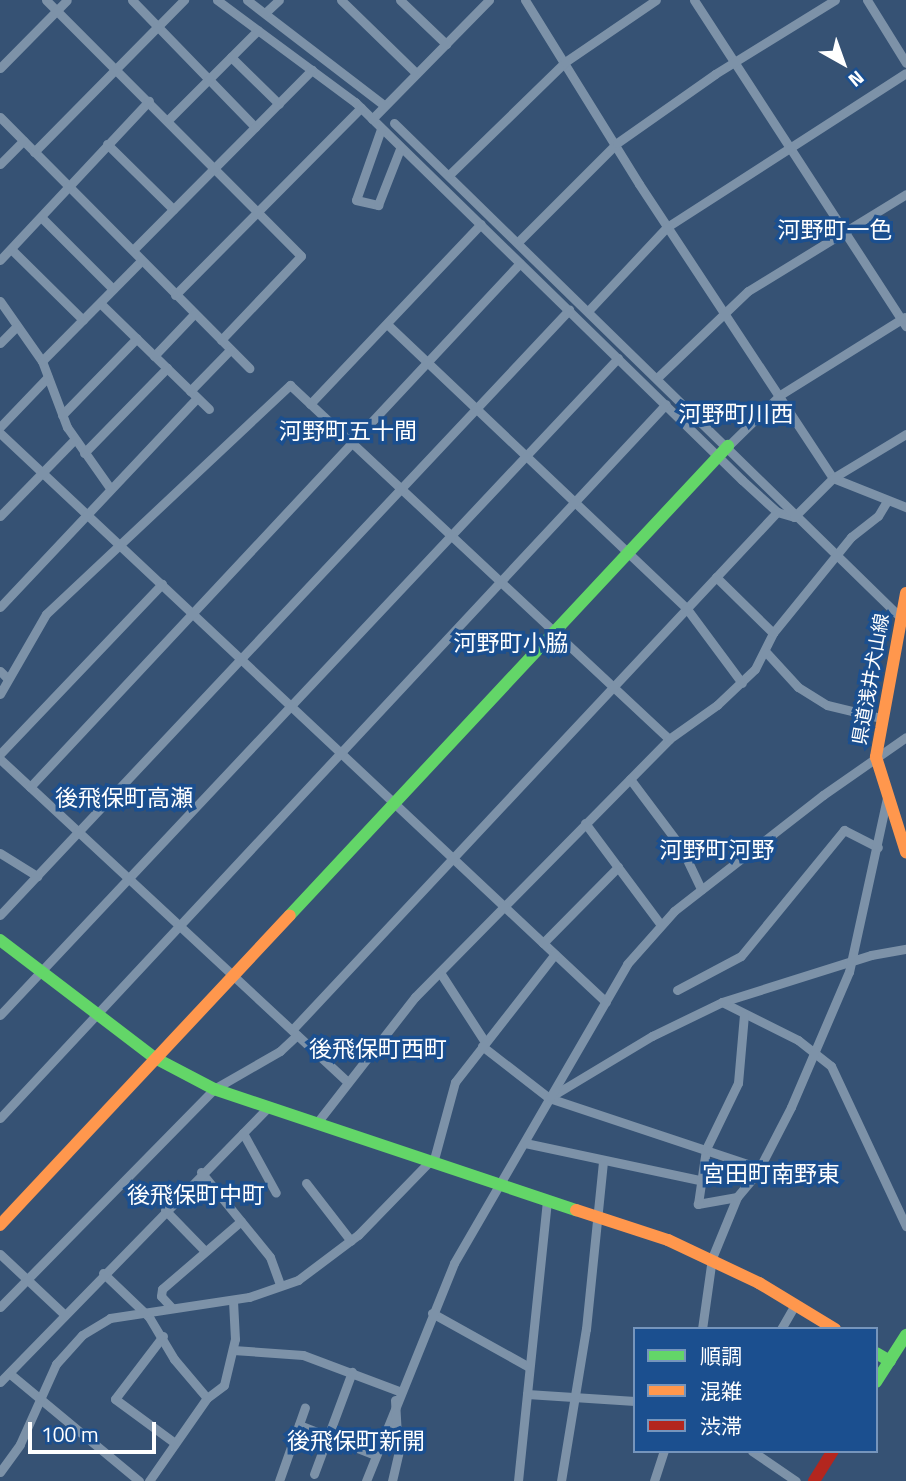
<!DOCTYPE html>
<meta charset="utf-8">
<style>
body{margin:0}
#map{position:relative;width:906px;height:1481px;overflow:hidden;background:#365274;font-family:"Titillium Web","Noto Sans JP",sans-serif}
div>[style]{position:absolute}
[style*='--x']{left:calc(var(--x)*1px);top:calc(var(--y)*1px);width:calc(var(--w)*1px);rotate:calc(var(--a)*1deg)}
.street>*{height:9px;margin:-4.5px;padding:0 4.5px;transform-origin:4.5px;border-radius:4.5px;background:#7d92a8}
.fast>*{height:12px;margin:-6px;padding:0 6px;transform-origin:6px;border-radius:6px;background:#63d668}
.slow>*{height:12px;margin:-6px;padding:0 6px;transform-origin:6px;border-radius:6px;background:#ff974d}
.jam>*{height:12px;margin:-6px;padding:0 6px;transform-origin:6px;border-radius:6px;background:#b3261e}
span{translate:-50% -50%;white-space:nowrap;text-align:center;line-height:1.15;-webkit-text-stroke:7px #1b4f8f;paint-order:stroke}
.street-label{font-size:19px;color:#fff}
.quarter-label{font-size:23px;color:#fff}
.legend{position:absolute;left:633px;top:1327px;width:245px;height:126px;box-sizing:border-box;background:#1b4f8f;border:2px solid #7695bc;margin:0;padding:9px 12px;list-style:none;font-size:21px;color:#fff}
.legend li{display:flex;align-items:center;gap:14px;height:35px}
.legend b{width:35px;border:2px solid #7695bc}
.north{position:absolute;left:808px;top:28px;width:70px;height:70px;-webkit-text-stroke:5px #1b4f8f;paint-order:stroke;rotate:140deg;font-size:19px;font-weight:700;line-height:28px;text-align:center;color:#fff}
.north::after{content:'';display:block;margin:auto;width:24px;height:32px;background:#fff;clip-path:polygon(50% 0,100% 100%,50% 72%,0 100%)}
.scale{position:absolute;left:28px;top:1422px;width:128px;height:32px;box-sizing:border-box;border:4px solid #fff;border-top:0;padding-left:9px;font-size:21px;line-height:24px;white-space:nowrap;color:#fff;-webkit-text-stroke:5px #1b4f8f;paint-order:stroke}
</style>
<div id="map">
<div class="street">
<i style="--x:46;--y:0;--w:361;--a:45.1"></i>
<i style="--x:301;--y:256;--w:116;--a:133.6"></i>
<i style="--x:132;--y:0;--w:177;--a:45.9"></i>
<i style="--x:217;--y:0;--w:172;--a:36.5"></i>
<i style="--x:355;--y:102;--w:541;--a:44.33"></i>
<i style="--x:742;--y:480;--w:47;--a:42.4"></i>
<i style="--x:777;--y:512;--w:18;--a:16"></i>
<i style="--x:247;--y:0;--w:173;--a:37.5"></i>
<i style="--x:341;--y:0;--w:105;--a:44.2"></i>
<i style="--x:400;--y:0;--w:64;--a:43.7"></i>
<i style="--x:525;--y:0;--w:216;--a:58.2"></i>
<i style="--x:639;--y:184;--w:352;--a:56.6"></i>
<i style="--x:833;--y:478;--w:79;--a:21.7"></i>
<i style="--x:694;--y:0;--w:389;--a:57"></i>
<i style="--x:867;--y:0;--w:74;--a:58.2"></i>
<i style="--x:265;--y:13;--w:19;--a:-43"></i>
<i style="--x:231;--y:57;--w:67;--a:44.4"></i>
<i style="--x:0;--y:68;--w:95;--a:-45.4"></i>
<i style="--x:0;--y:117;--w:354;--a:45.2"></i>
<i style="--x:372;--y:119;--w:167;--a:-45.5"></i>
<i style="--x:168;--y:120;--w:127;--a:-45"></i>
<i style="--x:394;--y:123;--w:707;--a:44.31"></i>
<i style="--x:381;--y:129;--w:75;--a:109.4"></i>
<i style="--x:356;--y:200;--w:23;--a:13"></i>
<i style="--x:378;--y:205;--w:60;--a:-68.6"></i>
<i style="--x:107;--y:144;--w:93;--a:44.6"></i>
<i style="--x:34;--y:152;--w:214;--a:-45.4"></i>
<i style="--x:0;--y:164;--w:33;--a:-45"></i>
<i style="--x:449;--y:175;--w:162;--a:-44.2"></i>
<i style="--x:565;--y:62;--w:110;--a:-34.3"></i>
<i style="--x:42;--y:218;--w:100;--a:45"></i>
<i style="--x:518;--y:242;--w:140;--a:-45"></i>
<i style="--x:617;--y:143;--w:120;--a:-35.1"></i>
<i style="--x:715;--y:74;--w:141;--a:-31.7"></i>
<i style="--x:11;--y:249;--w:101;--a:44.6"></i>
<i style="--x:133;--y:250;--w:254;--a:-45.2"></i>
<i style="--x:0;--y:260;--w:218;--a:-46.9"></i>
<i style="--x:175;--y:295;--w:264;--a:-45.2"></i>
<i style="--x:0;--y:301;--w:73;--a:55"></i>
<i style="--x:42;--y:361;--w:71;--a:69.3"></i>
<i style="--x:67;--y:427;--w:75;--a:54.8"></i>
<i style="--x:100;--y:303;--w:152;--a:44.2"></i>
<i style="--x:589;--y:310;--w:114;--a:-46.8"></i>
<i style="--x:667;--y:227;--w:284;--a:-32.8"></i>
<i style="--x:387;--y:324;--w:414;--a:43.5"></i>
<i style="--x:687;--y:609;--w:92;--a:53.4"></i>
<i style="--x:0;--y:343;--w:24;--a:-45"></i>
<i style="--x:154;--y:356;--w:58;--a:-46.4"></i>
<i style="--x:42;--y:361;--w:141;--a:-45.3"></i>
<i style="--x:658;--y:377;--w:124;--a:-43.7"></i>
<i style="--x:748;--y:291;--w:185;--a:-31.5"></i>
<i style="--x:190;--y:391;--w:57;--a:-45.7"></i>
<i style="--x:310;--y:404;--w:248;--a:-46.5"></i>
<i style="--x:62;--y:415;--w:107;--a:-45.8"></i>
<i style="--x:0;--y:427;--w:69;--a:-46.2"></i>
<i style="--x:0;--y:433;--w:831;--a:43.2"></i>
<i style="--x:728;--y:446;--w:73;--a:-44.4"></i>
<i style="--x:780;--y:395;--w:147;--a:-32"></i>
<i style="--x:84;--y:453;--w:119;--a:-45.7"></i>
<i style="--x:0;--y:516;--w:107;--a:-45.8"></i>
<i style="--x:794;--y:517;--w:55;--a:-45"></i>
<i style="--x:833;--y:478;--w:85;--a:-31.1"></i>
<i style="--x:716;--y:577;--w:80;--a:44.5"></i>
<i style="--x:0;--y:607;--w:287;--a:-46.7"></i>
<i style="--x:765;--y:651;--w:49;--a:47.5"></i>
<i style="--x:798;--y:687;--w:34;--a:32"></i>
<i style="--x:827;--y:705;--w:56;--a:13.5"></i>
<i style="--x:0;--y:671;--w:11;--a:45"></i>
<i style="--x:0;--y:694;--w:92;--a:-60.1"></i>
<i style="--x:46;--y:614;--w:335;--a:-43.2"></i>
<i style="--x:290;--y:385;--w:519;--a:43.05"></i>
<i style="--x:0;--y:754;--w:235;--a:-46.4"></i>
<i style="--x:0;--y:759;--w:474;--a:42.9"></i>
<i style="--x:630;--y:779;--w:85;--a:53.1"></i>
<i style="--x:681;--y:847;--w:47;--a:64.5"></i>
<i style="--x:30;--y:787;--w:717;--a:-46.92"></i>
<i style="--x:585;--y:823;--w:127;--a:53.3"></i>
<i style="--x:0;--y:853;--w:44;--a:31.9"></i>
<i style="--x:0;--y:915;--w:831;--a:-46.76"></i>
<i style="--x:543;--y:943;--w:107;--a:-45.4"></i>
<i style="--x:441;--y:974;--w:81;--a:57.1"></i>
<i style="--x:677;--y:990;--w:72;--a:-28"></i>
<i style="--x:741;--y:956;--w:163;--a:-50.7"></i>
<i style="--x:844;--y:830;--w:38;--a:27"></i>
<i style="--x:722;--y:1002;--w:85;--a:26.6"></i>
<i style="--x:798;--y:1040;--w:42;--a:38.2"></i>
<i style="--x:831;--y:1066;--w:177;--a:64.9"></i>
<i style="--x:0;--y:1015;--w:902;--a:-46.75"></i>
<i style="--x:292;--y:1030;--w:710;--a:-46.88"></i>
<i style="--x:482;--y:1046;--w:85;--a:37.8"></i>
<i style="--x:549;--y:1098;--w:221;--a:18.4"></i>
<i style="--x:552;--y:1096;--w:117;--a:-31"></i>
<i style="--x:652;--y:1036;--w:78;--a:-25.9"></i>
<i style="--x:722;--y:1002;--w:156;--a:-17.5"></i>
<i style="--x:871;--y:955;--w:36;--a:-10"></i>
<i style="--x:0;--y:1118;--w:976;--a:-46.99"></i>
<i style="--x:316;--y:1124;--w:161;--a:-52.1"></i>
<i style="--x:415;--y:997;--w:362;--a:-45.4"></i>
<i style="--x:669;--y:739;--w:59;--a:-35.3"></i>
<i style="--x:717;--y:705;--w:52;--a:-43.5"></i>
<i style="--x:755;--y:669;--w:40;--a:-63.4"></i>
<i style="--x:773;--y:633;--w:124;--a:-50.9"></i>
<i style="--x:851;--y:537;--w:34;--a:-38"></i>
<i style="--x:878;--y:516;--w:17;--a:-59"></i>
<i style="--x:243;--y:1133;--w:68;--a:61.2"></i>
<i style="--x:525;--y:1143;--w:178;--a:12"></i>
<i style="--x:433;--y:1163;--w:84;--a:-74.8"></i>
<i style="--x:455;--y:1082;--w:162;--a:-52"></i>
<i style="--x:201;--y:1172;--w:109;--a:50.9"></i>
<i style="--x:270;--y:1257;--w:30;--a:70"></i>
<i style="--x:306;--y:1183;--w:73;--a:52.2"></i>
<i style="--x:737;--y:1197;--w:40;--a:170"></i>
<i style="--x:698;--y:1204;--w:56;--a:-81.7"></i>
<i style="--x:706;--y:1149;--w:73;--a:-64.1"></i>
<i style="--x:738;--y:1083;--w:68;--a:-85"></i>
<i style="--x:165;--y:1210;--w:56;--a:45.7"></i>
<i style="--x:0;--y:1254;--w:89;--a:43.2"></i>
<i style="--x:103;--y:1273;--w:64;--a:43.7"></i>
<i style="--x:149;--y:1317;--w:49;--a:59.2"></i>
<i style="--x:174;--y:1359;--w:51;--a:49.8"></i>
<i style="--x:0;--y:1307;--w:305;--a:-45.5"></i>
<i style="--x:214;--y:1089;--w:76;--a:-29.9"></i>
<i style="--x:280;--y:1051;--w:23;--a:-43"></i>
<i style="--x:172;--y:1308;--w:16;--a:-133"></i>
<i style="--x:161;--y:1296;--w:7;--a:-82"></i>
<i style="--x:162;--y:1289;--w:104;--a:-40.7"></i>
<i style="--x:432;--y:1313;--w:111;--a:29.1"></i>
<i style="--x:702;--y:1329;--w:72;--a:-82"></i>
<i style="--x:712;--y:1258;--w:66;--a:-67.7"></i>
<i style="--x:737;--y:1197;--w:31;--a:-50"></i>
<i style="--x:757;--y:1173;--w:74;--a:-62.7"></i>
<i style="--x:791;--y:1107;--w:147;--a:-66.8"></i>
<i style="--x:849;--y:972;--w:178;--a:-77.7"></i>
<i style="--x:781;--y:1329;--w:28;--a:-60"></i>
<i style="--x:163;--y:1336;--w:79;--a:127.3"></i>
<i style="--x:115;--y:1399;--w:74;--a:36.3"></i>
<i style="--x:233;--y:1350;--w:70;--a:4.1"></i>
<i style="--x:303;--y:1355;--w:103;--a:20.6"></i>
<i style="--x:9;--y:1373;--w:169;--a:39.7"></i>
<i style="--x:0;--y:1382;--w:384;--a:-45.7"></i>
<i style="--x:527;--y:1394;--w:108;--a:3.7"></i>
<i style="--x:299;--y:1425;--w:82;--a:21.5"></i>
<i style="--x:752;--y:1451;--w:53;--a:34.3"></i>
<i style="--x:0;--y:1472;--w:34;--a:-54"></i>
<i style="--x:20;--y:1444;--w:88;--a:-65.8"></i>
<i style="--x:56;--y:1364;--w:39;--a:-48"></i>
<i style="--x:82;--y:1335;--w:33;--a:-31"></i>
<i style="--x:110;--y:1318;--w:141;--a:-8.6"></i>
<i style="--x:249;--y:1297;--w:52;--a:-19.1"></i>
<i style="--x:298;--y:1280;--w:75;--a:-36.9"></i>
<i style="--x:358;--y:1235;--w:102;--a:-45.8"></i>
<i style="--x:314;--y:1474;--w:109;--a:-69.6"></i>
<i style="--x:149;--y:1481;--w:101;--a:-55.1"></i>
<i style="--x:207;--y:1398;--w:21;--a:-37"></i>
<i style="--x:224;--y:1385;--w:47;--a:-76.6"></i>
<i style="--x:235;--y:1339;--w:39;--a:-93"></i>
<i style="--x:279;--y:1481;--w:78;--a:-70.6"></i>
<i style="--x:366;--y:1481;--w:235;--a:-68"></i>
<i style="--x:454;--y:1263;--w:345;--a:-59.9"></i>
<i style="--x:627;--y:964;--w:71;--a:-48.4"></i>
<i style="--x:674;--y:911;--w:189;--a:-37.9"></i>
<i style="--x:823;--y:795;--w:101;--a:-34.9"></i>
<i style="--x:392;--y:1481;--w:28;--a:-77"></i>
<i style="--x:398;--y:1454;--w:54;--a:-93.2"></i>
<i style="--x:518;--y:1481;--w:281;--a:-84.1"></i>
<i style="--x:561;--y:1481;--w:154;--a:-80.7"></i>
<i style="--x:586;--y:1329;--w:167;--a:-84.2"></i>
<i style="--x:654;--y:1481;--w:32;--a:-72"></i>
</div>
<div class="fast">
<i style="--x:290;--y:915;--w:642;--a:-46.96"></i>
<i style="--x:0;--y:940;--w:195;--a:37.3"></i>
<i style="--x:155;--y:1058;--w:67;--a:27.7"></i>
<i style="--x:214;--y:1089;--w:382;--a:18.5"></i>
<i style="--x:876;--y:1353;--w:16;--a:30"></i>
<i style="--x:876;--y:1382;--w:56;--a:-57.4"></i>
</div>
<div class="slow">
<i style="--x:906;--y:593;--w:167;--a:100.4"></i>
<i style="--x:876;--y:757;--w:100;--a:72.5"></i>
<i style="--x:576;--y:1210;--w:97;--a:18.1"></i>
<i style="--x:668;--y:1240;--w:101;--a:25.3"></i>
<i style="--x:759;--y:1283;--w:89;--a:31.2"></i>
<i style="--x:0;--y:1225;--w:424;--a:-46.9"></i>
</div>
<div class="jam">
<i style="--x:814;--y:1481;--w:36;--a:-58"></i>
</div>
<div class="street-label">
<span style="left:870px;top:679px;rotate:-80deg">県道浅井犬山線</span>
</div>
<div class="quarter-label">
<span style="left:835px;top:230px">河野町一色</span>
<span style="left:736px;top:414px">河野町川西</span>
<span style="left:348px;top:431px">河野町五十間</span>
<span style="left:511px;top:643px">河野町小脇</span>
<span style="left:124px;top:798px">後飛保町高瀬</span>
<span style="left:717px;top:850px">河野町河野</span>
<span style="left:378px;top:1049px">後飛保町西町</span>
<span style="left:771px;top:1174px">宮田町南野東</span>
<span style="left:196px;top:1195px">後飛保町中町</span>
<span style="left:356px;top:1441px">後飛保町新開</span>
</div>
<ul class="legend">
<li><b style="height:9px;background:#63d668"></b>順調</li>
<li><b style="height:9px;background:#ff974d"></b>混雑</li>
<li><b style="height:9px;background:#b3261e"></b>渋滞</li>
</ul>
<div class="north">N</div>
<div class="scale">100 m</div>
</div>
